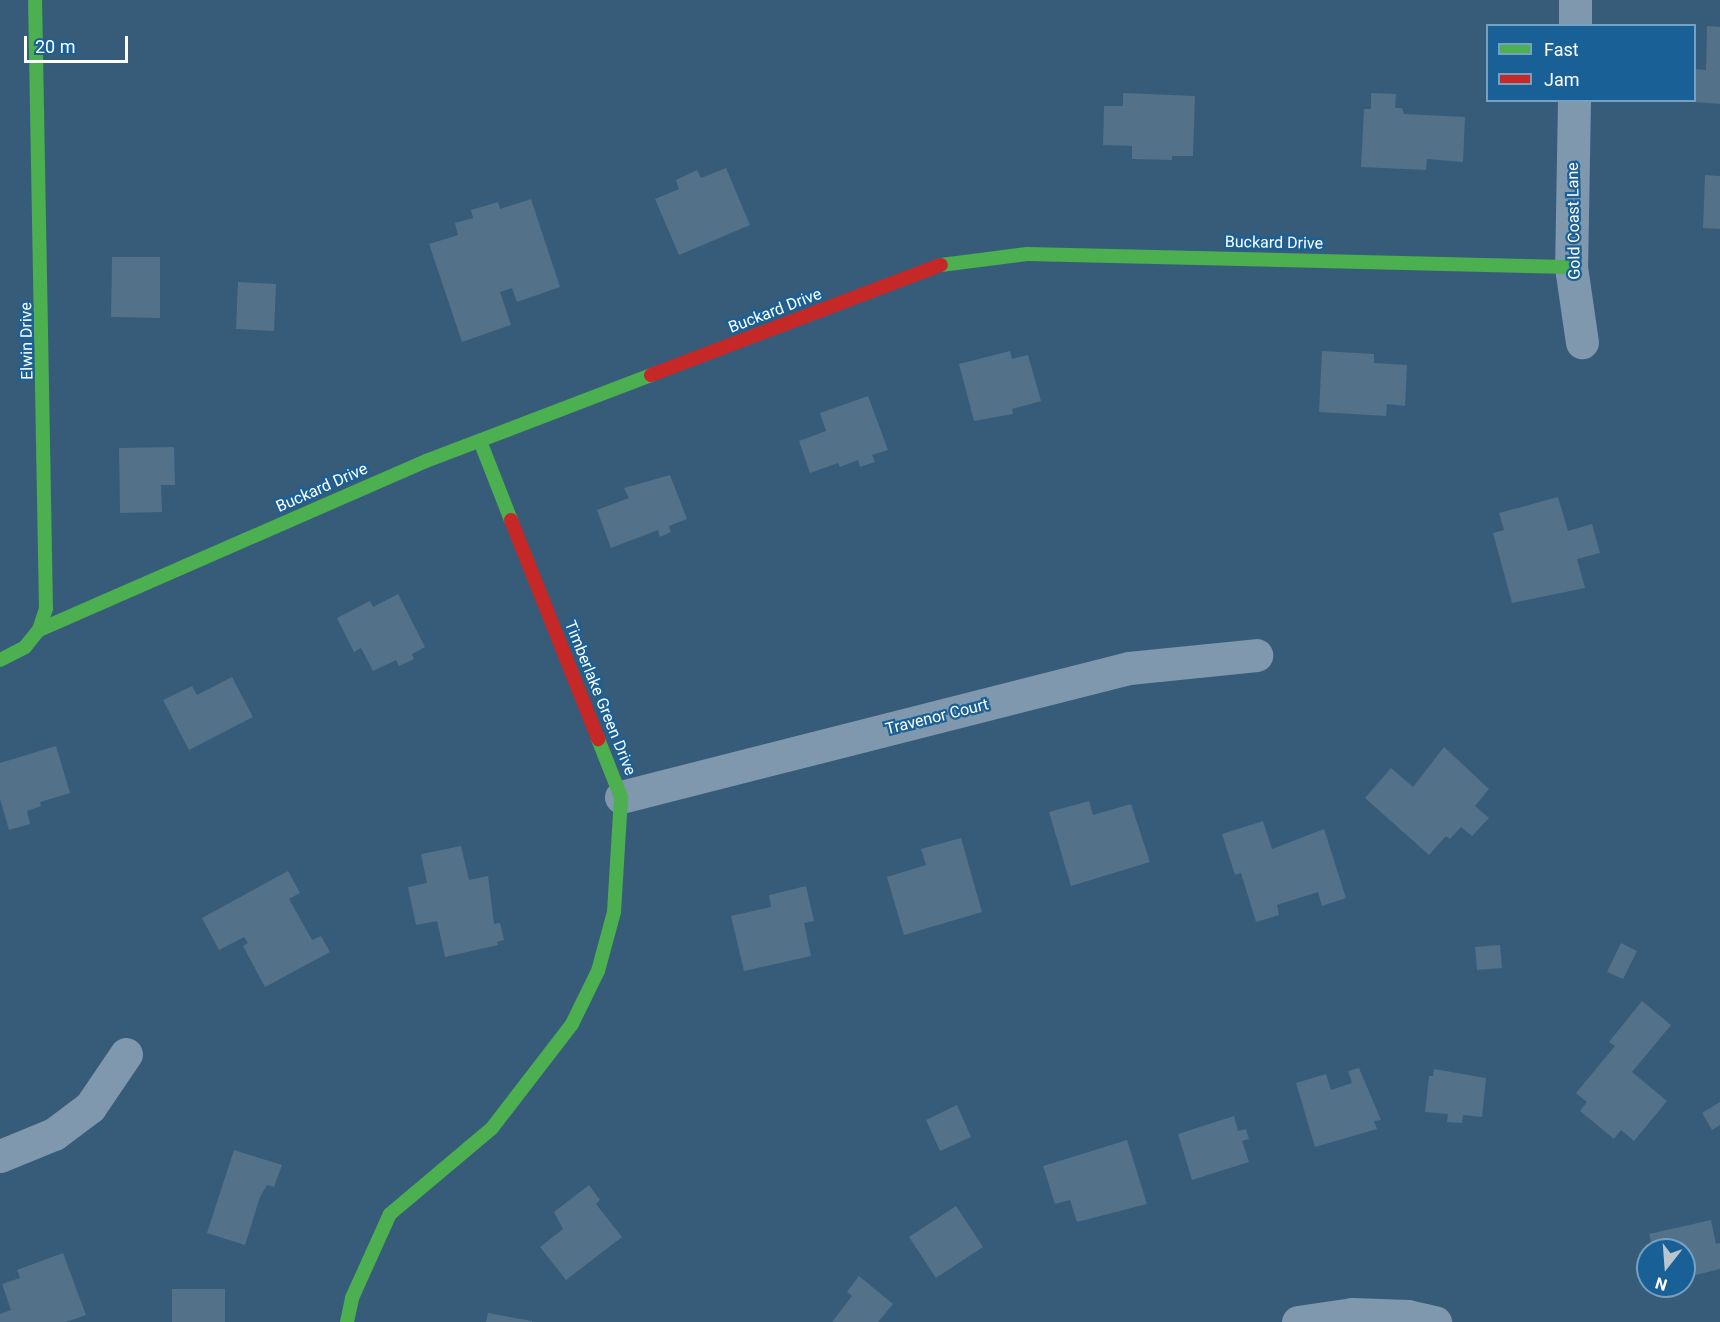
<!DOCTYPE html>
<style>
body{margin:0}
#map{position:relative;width:1720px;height:1322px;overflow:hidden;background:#365c7a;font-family:Roboto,sans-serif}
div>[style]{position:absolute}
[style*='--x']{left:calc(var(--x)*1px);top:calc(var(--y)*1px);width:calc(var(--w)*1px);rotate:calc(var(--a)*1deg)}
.building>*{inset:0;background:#537189}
.street>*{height:33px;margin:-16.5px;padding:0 16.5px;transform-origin:16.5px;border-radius:16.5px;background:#8098ad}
.fast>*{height:14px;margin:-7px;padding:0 7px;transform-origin:7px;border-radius:7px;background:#4caf50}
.jam>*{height:14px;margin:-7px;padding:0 7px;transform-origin:7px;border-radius:7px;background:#c62828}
span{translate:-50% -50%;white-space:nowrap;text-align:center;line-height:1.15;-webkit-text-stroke:4.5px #196097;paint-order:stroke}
.street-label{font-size:16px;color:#fff}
.legend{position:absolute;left:1486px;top:24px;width:210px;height:78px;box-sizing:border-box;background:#196097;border:2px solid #75a0c1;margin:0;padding:8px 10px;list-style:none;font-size:18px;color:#fff}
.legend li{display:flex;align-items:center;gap:12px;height:30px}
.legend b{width:30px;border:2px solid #75a0c1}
.north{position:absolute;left:1636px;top:1238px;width:60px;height:60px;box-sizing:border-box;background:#196097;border:2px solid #75a0c1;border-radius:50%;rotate:197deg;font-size:16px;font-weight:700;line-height:24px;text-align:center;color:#fff}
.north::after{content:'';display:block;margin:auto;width:21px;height:27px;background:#b9c6d0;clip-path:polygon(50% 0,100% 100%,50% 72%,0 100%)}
.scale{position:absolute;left:24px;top:36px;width:104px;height:27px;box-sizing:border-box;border:3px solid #fff;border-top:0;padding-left:8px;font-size:18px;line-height:21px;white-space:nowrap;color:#fff;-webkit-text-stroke:4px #196097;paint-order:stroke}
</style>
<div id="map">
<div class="building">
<i style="clip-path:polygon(1707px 26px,1720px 27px,1720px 104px,1694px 102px,1694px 69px,1706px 70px)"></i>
<i style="clip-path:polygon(1123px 93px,1195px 96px,1193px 156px,1172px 156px,1172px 160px,1132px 159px,1132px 146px,1103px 145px,1104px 106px,1123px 106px)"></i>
<i style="clip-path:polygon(1371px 93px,1396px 94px,1395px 108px,1402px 108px,1404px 114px,1465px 117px,1463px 162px,1427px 159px,1426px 170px,1361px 167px,1364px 109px,1371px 109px)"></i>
<i style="clip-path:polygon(726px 168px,750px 225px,679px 255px,655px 199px,679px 189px,676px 180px,697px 170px,701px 178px)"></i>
<i style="clip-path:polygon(1705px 175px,1720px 176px,1720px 229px,1703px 228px)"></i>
<i style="clip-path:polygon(531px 199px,560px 287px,517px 302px,512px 288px,500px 292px,511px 325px,462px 342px,429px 244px,458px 235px,455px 223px,473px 218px,471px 210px,498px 202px,500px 209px)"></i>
<i style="clip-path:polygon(112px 257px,160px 257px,160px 318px,111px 317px)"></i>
<i style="clip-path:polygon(238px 282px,276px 284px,274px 331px,236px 329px)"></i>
<i style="clip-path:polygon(1010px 351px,1012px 359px,1028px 355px,1041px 401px,1012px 409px,1013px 414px,974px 421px,959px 364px)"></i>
<i style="clip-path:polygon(1322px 351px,1374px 354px,1374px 363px,1407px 365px,1405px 406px,1387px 404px,1386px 416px,1319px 412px)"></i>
<i style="clip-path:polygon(868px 396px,888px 450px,872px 455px,875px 462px,860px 467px,858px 460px,840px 467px,838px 463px,810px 473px,799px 441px,826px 431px,820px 413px)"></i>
<i style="clip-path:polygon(174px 447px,175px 485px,161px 485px,162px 512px,120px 513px,119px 448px)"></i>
<i style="clip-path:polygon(670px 475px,687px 519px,669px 526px,671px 532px,660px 537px,658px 530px,611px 548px,597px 510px,629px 498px,624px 488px)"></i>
<i style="clip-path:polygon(1558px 497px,1568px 531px,1592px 524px,1600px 553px,1577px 559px,1585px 588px,1512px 603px,1493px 533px,1504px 530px,1499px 513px)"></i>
<i style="clip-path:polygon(398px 594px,425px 647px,412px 654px,414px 659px,399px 666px,396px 660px,373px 671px,361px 648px,354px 652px,337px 618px,370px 601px,373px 607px)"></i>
<i style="clip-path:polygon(232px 677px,253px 717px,189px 750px,163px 700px,192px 686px,197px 695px)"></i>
<i style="clip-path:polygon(56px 746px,70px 793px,40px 802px,41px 806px,27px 811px,30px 824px,9px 830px,0 799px,0 763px)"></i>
<i style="clip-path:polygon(1444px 747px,1489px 789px,1475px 806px,1489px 818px,1472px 836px,1461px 827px,1450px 839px,1446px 836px,1429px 855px,1365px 798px,1391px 768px,1413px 787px)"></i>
<i style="clip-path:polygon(1089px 801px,1093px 815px,1131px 804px,1150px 862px,1071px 886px,1049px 812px)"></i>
<i style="clip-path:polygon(1263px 821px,1272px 849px,1324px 829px,1346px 898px,1322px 906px,1318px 892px,1277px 905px,1279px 915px,1256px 922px,1241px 873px,1235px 875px,1222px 834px)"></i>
<i style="clip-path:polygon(961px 838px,982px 912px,904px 935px,887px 877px,926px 865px,921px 849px)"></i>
<i style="clip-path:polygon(461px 846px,469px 880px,488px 876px,494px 924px,500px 923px,504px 940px,497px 942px,498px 945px,445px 957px,437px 921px,416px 925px,408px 887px,427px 883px,421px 854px)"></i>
<i style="clip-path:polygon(288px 871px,300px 893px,289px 899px,312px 940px,321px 936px,330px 952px,265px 987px,243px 946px,248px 943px,244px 937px,219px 950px,202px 918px)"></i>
<i style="clip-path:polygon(806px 886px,814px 921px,804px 923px,811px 956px,744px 971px,731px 916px,771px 907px,769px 895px)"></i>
<i style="clip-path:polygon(1621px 943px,1637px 951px,1623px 979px,1607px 972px)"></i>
<i style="clip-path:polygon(1500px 945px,1502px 968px,1477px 970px,1475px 947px)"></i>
<i style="clip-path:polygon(1642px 1001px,1671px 1025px,1632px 1072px,1667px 1101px,1634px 1141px,1621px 1130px,1614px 1139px,1580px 1111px,1587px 1102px,1576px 1093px,1615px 1046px,1609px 1042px)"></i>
<i style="clip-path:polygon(1359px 1068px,1381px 1120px,1374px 1121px,1377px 1129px,1315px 1147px,1296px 1083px,1326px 1074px,1331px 1090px,1352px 1083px,1348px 1071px)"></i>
<i style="clip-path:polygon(1434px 1069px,1486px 1078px,1482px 1117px,1463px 1115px,1462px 1123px,1447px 1122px,1448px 1114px,1425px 1112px,1429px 1076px,1433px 1076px)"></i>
<i style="clip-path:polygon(1720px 1102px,1720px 1125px,1712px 1130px,1702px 1113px)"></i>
<i style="clip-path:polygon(957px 1105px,971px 1137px,940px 1151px,926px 1120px)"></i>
<i style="clip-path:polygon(1234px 1116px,1238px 1131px,1246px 1129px,1249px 1139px,1242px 1141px,1249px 1162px,1192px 1180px,1178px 1134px)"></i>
<i style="clip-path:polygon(1127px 1140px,1147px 1204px,1077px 1222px,1070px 1200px,1055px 1204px,1043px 1166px)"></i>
<i style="clip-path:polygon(234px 1150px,282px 1165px,274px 1187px,267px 1185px,260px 1197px,245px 1245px,207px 1233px)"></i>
<i style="clip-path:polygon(589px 1185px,600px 1200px,596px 1204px,622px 1237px,566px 1280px,540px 1247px,563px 1229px,554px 1212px)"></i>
<i style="clip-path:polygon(956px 1206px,983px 1247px,936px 1278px,909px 1237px)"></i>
<i style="clip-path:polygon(1711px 1220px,1716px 1244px,1720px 1243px,1720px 1269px,1684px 1278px,1684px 1250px,1653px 1250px,1649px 1234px)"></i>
<i style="clip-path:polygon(63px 1253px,86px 1315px,66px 1322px,0 1322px,0 1314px,11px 1310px,2px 1284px,20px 1278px,17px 1270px)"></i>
<i style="clip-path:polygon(859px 1276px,893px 1304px,878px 1322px,832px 1322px,852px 1296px,847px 1292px)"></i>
<i style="clip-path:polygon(172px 1289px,225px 1289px,225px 1322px,172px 1322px)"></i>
<i style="clip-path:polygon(488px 1313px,532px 1321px,532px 1322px,486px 1322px)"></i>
</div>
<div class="street">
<i style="--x:1575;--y:26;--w:26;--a:-90"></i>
<i style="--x:1574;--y:100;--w:167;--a:91"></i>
<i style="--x:1571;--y:267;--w:76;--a:81.7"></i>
<i style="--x:621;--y:797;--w:524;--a:-14.25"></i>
<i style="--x:1129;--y:668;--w:128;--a:-5.8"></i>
<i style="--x:0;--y:1156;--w:58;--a:-22.2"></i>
<i style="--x:54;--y:1134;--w:45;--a:-36.9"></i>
<i style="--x:90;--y:1107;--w:64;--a:-55.8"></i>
<i style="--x:1298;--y:1322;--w:55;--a:-8.4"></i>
<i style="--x:1352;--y:1314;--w:56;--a:2"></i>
<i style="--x:1408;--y:1316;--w:28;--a:13"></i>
</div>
<div class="fast">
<i style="--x:941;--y:265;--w:87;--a:-7.3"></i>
<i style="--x:1027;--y:254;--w:544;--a:1.37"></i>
<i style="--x:480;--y:441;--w:85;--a:68.6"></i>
<i style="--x:39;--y:630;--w:422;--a:-23.6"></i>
<i style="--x:426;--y:461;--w:241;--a:-20.9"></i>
<i style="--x:0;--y:660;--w:28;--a:-27"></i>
<i style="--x:25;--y:647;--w:22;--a:-51"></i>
<i style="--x:39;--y:630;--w:22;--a:-72"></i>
<i style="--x:46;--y:609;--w:609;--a:-91.03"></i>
<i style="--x:347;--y:1322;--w:25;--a:-78"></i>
<i style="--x:352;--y:1298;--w:92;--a:-65.7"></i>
<i style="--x:390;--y:1214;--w:133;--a:-40.1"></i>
<i style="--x:492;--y:1128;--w:131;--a:-52.4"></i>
<i style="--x:572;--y:1024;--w:59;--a:-63.9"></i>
<i style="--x:598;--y:971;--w:61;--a:-74.8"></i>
<i style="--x:614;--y:912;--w:115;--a:-86.5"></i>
<i style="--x:621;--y:797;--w:62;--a:-111.6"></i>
</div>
<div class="jam">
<i style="--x:651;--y:375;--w:310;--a:-20.8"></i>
<i style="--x:511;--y:520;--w:236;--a:68.3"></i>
</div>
<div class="street-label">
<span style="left:1574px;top:221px;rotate:-91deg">Gold Coast Lane</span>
<span style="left:1274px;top:243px;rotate:1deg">Buckard Drive</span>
<span style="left:775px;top:311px;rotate:-21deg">Buckard Drive</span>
<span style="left:27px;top:341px;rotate:-91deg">Elwin Drive</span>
<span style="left:322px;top:488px;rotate:-24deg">Buckard Drive</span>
<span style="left:600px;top:698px;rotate:68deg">Timberlake Green Drive</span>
<span style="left:937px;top:717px;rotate:-14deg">Travenor Court</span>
</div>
<ul class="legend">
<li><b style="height:8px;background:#4caf50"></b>Fast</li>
<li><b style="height:8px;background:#c62828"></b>Jam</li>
</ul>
<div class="north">N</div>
<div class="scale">20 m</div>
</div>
